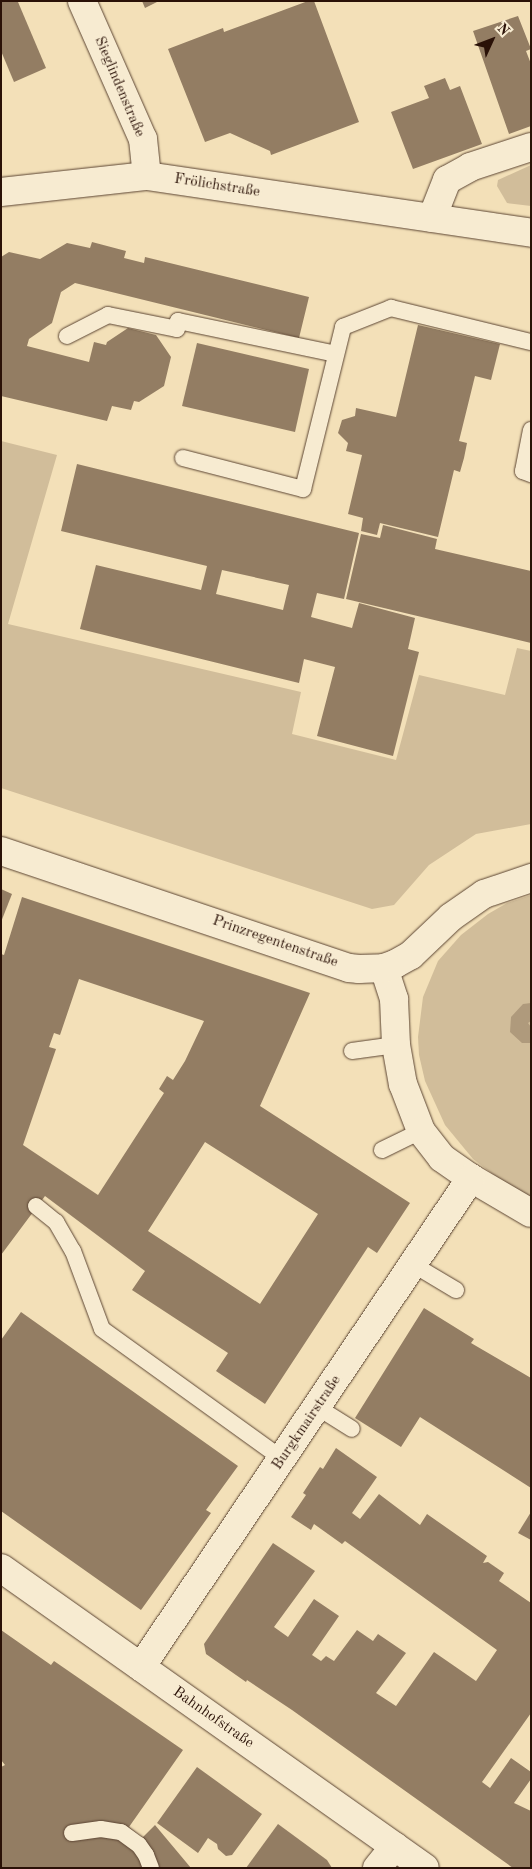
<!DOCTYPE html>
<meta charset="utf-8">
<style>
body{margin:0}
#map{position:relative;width:532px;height:1869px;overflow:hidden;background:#f3e0b8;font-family:"Old Standard TT",serif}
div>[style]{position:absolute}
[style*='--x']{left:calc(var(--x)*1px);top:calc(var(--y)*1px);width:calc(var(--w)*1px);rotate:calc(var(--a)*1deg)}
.green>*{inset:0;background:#d1bd9a}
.water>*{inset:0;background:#af9a7c}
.building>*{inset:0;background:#937d63}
.roads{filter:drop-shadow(0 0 1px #5c4533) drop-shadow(0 0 1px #5c4533)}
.service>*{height:16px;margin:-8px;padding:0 8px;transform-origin:8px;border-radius:8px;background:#f7ebd1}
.minor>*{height:28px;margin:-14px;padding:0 14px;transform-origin:14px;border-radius:14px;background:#f7ebd1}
.tertiary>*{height:28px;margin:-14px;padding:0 14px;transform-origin:14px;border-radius:14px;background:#f7ebd1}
span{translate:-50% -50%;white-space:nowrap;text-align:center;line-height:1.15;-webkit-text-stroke:5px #f7ebd1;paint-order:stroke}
.street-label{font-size:15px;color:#2a1107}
.frame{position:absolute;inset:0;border:2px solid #2a1107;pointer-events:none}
.north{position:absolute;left:467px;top:15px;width:50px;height:50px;-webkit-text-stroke:4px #f7ebd1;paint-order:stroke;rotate:47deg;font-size:14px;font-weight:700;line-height:20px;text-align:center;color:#2a1107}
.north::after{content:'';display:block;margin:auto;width:18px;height:22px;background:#2a1107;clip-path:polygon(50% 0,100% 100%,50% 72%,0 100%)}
</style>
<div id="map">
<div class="green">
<i style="clip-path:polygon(531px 165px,531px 206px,507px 203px,497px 186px,498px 180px)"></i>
<i style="clip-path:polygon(1px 441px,57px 455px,8px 624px,301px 692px,292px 734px,396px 760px,419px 675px,505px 695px,517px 648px,531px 651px,531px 824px,476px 834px,429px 865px,394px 905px,372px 909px,1px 788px)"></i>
<i style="clip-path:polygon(531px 895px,531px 1197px,502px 1181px,473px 1159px,445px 1125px,425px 1081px,419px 1055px,418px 1037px,423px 997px,438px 961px,461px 935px,488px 914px,507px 903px)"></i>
</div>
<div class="water">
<i style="clip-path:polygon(531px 1003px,531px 1021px,528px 1023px,531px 1027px,531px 1043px,522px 1043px,510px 1032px,511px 1017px,523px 1004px)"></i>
</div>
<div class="building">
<i style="clip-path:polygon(1px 1px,18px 2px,46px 68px,14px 82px,1px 51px)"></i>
<i style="clip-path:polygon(142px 1px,159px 1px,145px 8px)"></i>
<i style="clip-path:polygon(308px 1px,314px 1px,359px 122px,271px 155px,270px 151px,230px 133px,205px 142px,168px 49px,223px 28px,224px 32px)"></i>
<i style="clip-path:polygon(518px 16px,531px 49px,526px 51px,531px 64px,531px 126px,509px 134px,473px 31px)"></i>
<i style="clip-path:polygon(445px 78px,450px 90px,460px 86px,482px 144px,413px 169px,391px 112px,429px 98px,424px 86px)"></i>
<i style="clip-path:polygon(92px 242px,126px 251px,124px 258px,144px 263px,145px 257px,309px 297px,299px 338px,75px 283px,61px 292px,52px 323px,29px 339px,27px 346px,89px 362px,94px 342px,106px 345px,107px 342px,128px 328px,156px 335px,171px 357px,164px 386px,139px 402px,134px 401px,131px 410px,112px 406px,107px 421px,1px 396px,1px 257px,9px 252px,40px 259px,67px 243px,90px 248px)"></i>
<i style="clip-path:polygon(418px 325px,500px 344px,491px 380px,475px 376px,459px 441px,467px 443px,464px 458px,460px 472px,454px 470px,438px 537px,380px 523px,377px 535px,361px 531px,363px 518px,348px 514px,362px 455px,346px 451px,348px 443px,338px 433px,342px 420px,355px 416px,356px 408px,396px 417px)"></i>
<i style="clip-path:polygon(197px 343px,309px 369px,295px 432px,182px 406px)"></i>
<i style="clip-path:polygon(evenodd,77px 464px,359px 533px,344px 599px,317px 593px,311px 617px,352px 628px,359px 603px,415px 618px,408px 649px,419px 652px,393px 756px,317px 736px,335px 667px,304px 659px,299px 683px,80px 629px,96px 565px,201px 590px,207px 566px,61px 531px,77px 464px,222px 570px,289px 585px,283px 610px,216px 594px,222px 570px)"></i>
<i style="clip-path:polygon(383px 525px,437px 539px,435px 549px,531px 571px,531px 643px,346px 599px,361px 534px,380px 538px)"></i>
<i style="clip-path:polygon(1px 889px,12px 894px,1px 922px)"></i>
<i style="clip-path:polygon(evenodd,22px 897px,310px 993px,260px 1106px,410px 1203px,377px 1253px,368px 1247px,265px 1404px,216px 1371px,228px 1353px,132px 1290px,145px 1271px,45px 1196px,1px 1255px,1px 954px,4px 955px,22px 897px,79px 979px,204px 1021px,185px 1061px,173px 1080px,167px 1076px,159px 1089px,164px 1093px,98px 1195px,23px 1145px,56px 1049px,49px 1047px,54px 1033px,60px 1035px,79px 979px,22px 897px,205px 1142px,318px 1214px,260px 1304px,148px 1231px,205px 1142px)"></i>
<i style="clip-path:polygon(424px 1308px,474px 1339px,471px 1343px,531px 1378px,531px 1488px,420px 1417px,401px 1447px,355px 1418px)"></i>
<i style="clip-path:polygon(21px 1312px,238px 1466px,206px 1510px,211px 1513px,141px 1610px,1px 1511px,1px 1340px)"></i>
<i style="clip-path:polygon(336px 1448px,377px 1477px,352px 1513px,360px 1519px,379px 1494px,420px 1525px,427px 1514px,487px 1556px,483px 1563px,488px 1562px,504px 1573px,499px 1581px,531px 1603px,531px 1713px,482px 1782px,490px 1788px,511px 1758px,531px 1772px,531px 1779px,514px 1803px,531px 1811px,531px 1868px,513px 1868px,292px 1710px,247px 1680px,246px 1682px,206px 1654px,204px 1644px,273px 1543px,315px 1571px,274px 1627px,288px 1637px,314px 1599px,339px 1616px,312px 1655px,321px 1661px,326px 1656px,334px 1661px,357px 1630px,373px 1641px,378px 1634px,406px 1653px,376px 1693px,396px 1706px,434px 1652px,476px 1681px,497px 1650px,345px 1541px,342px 1544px,314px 1524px,311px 1530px,291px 1517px,306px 1495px,303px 1493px,320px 1467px,323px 1469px)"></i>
<i style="clip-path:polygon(531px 1512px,531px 1540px,518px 1533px)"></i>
<i style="clip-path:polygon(1px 1630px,51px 1665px,54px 1661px,183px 1750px,129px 1827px,142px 1838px,155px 1825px,191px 1868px,1px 1868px,1px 1767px,5px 1765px,1px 1760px)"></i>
<i style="clip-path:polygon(197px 1767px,262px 1814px,232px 1855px,226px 1856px,218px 1849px,217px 1844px,208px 1838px,198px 1853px,157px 1823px)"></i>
<i style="clip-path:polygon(278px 1824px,327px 1860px,332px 1868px,246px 1868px)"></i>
</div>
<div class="roads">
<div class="service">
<i style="--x:67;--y:336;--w:46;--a:-27.1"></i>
<i style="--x:108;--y:315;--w:70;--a:11.5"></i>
<i style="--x:177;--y:329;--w:8;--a:-83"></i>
<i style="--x:178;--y:321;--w:161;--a:11.8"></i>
<i style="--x:531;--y:430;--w:42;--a:101"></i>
<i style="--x:523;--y:471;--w:9;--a:21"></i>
<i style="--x:183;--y:458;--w:124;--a:14.5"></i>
<i style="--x:303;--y:489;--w:167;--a:-76.1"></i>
<i style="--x:343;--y:327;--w:52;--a:-21.6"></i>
<i style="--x:391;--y:308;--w:144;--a:13.7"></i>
<i style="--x:352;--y:1051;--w:44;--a:-7.8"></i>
<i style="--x:382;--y:1150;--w:43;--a:-26"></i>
<i style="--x:36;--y:1206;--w:26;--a:39"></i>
<i style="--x:56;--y:1222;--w:34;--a:60"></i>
<i style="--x:73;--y:1251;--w:83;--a:69.6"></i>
<i style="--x:102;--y:1329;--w:222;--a:35.8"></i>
<i style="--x:414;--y:1265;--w:49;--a:30.8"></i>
<i style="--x:317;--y:1407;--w:41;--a:32.2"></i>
<i style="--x:72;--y:1833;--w:29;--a:-8"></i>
<i style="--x:101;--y:1829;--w:20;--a:9"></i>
<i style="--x:121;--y:1832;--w:22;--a:36"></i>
<i style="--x:139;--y:1845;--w:12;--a:55"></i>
<i style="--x:146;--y:1855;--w:14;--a:69"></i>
</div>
<div class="minor">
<i style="--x:432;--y:218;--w:41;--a:-68.5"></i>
<i style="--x:447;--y:180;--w:26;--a:-29"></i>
<i style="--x:470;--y:167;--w:64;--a:-18.2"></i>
<i style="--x:384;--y:968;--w:33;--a:72"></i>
<i style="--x:394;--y:999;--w:46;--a:87.5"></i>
<i style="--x:396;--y:1045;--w:40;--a:80"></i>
<i style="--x:403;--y:1084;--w:50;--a:69"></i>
<i style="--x:421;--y:1131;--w:34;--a:52"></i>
<i style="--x:442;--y:1158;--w:35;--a:35"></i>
<i style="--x:471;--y:1178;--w:69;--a:30.3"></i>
<i style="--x:1;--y:1568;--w:519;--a:35.28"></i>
<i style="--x:141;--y:1667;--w:590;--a:-55.99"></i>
<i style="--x:377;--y:1868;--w:28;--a:-51"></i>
</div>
<div class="tertiary">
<i style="--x:82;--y:1;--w:151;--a:66.2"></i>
<i style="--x:143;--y:139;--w:37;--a:84"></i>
<i style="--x:1;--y:192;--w:147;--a:-6.3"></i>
<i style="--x:147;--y:176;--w:388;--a:8.4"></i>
<i style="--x:1;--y:851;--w:367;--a:18.6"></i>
<i style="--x:349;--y:968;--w:10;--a:6"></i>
<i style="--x:359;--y:969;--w:25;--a:-2"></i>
<i style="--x:384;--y:968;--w:12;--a:-20"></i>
<i style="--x:395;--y:964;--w:18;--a:-29"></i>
<i style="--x:411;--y:955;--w:55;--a:-43.5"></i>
<i style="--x:451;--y:917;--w:40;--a:-34.9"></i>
<i style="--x:484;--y:894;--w:50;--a:-18.8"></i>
</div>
</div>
<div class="street-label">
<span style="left:119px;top:87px;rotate:67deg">Sieglindenstraße</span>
<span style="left:217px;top:186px;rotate:9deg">Frölichstraße</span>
<span style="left:275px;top:942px;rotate:19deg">Prinzregentenstraße</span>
<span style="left:307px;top:1423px;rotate:-56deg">Burgkmairstraße</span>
<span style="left:213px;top:1718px;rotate:35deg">Bahnhofstraße</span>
</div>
<div class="frame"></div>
<div class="north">N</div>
</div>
